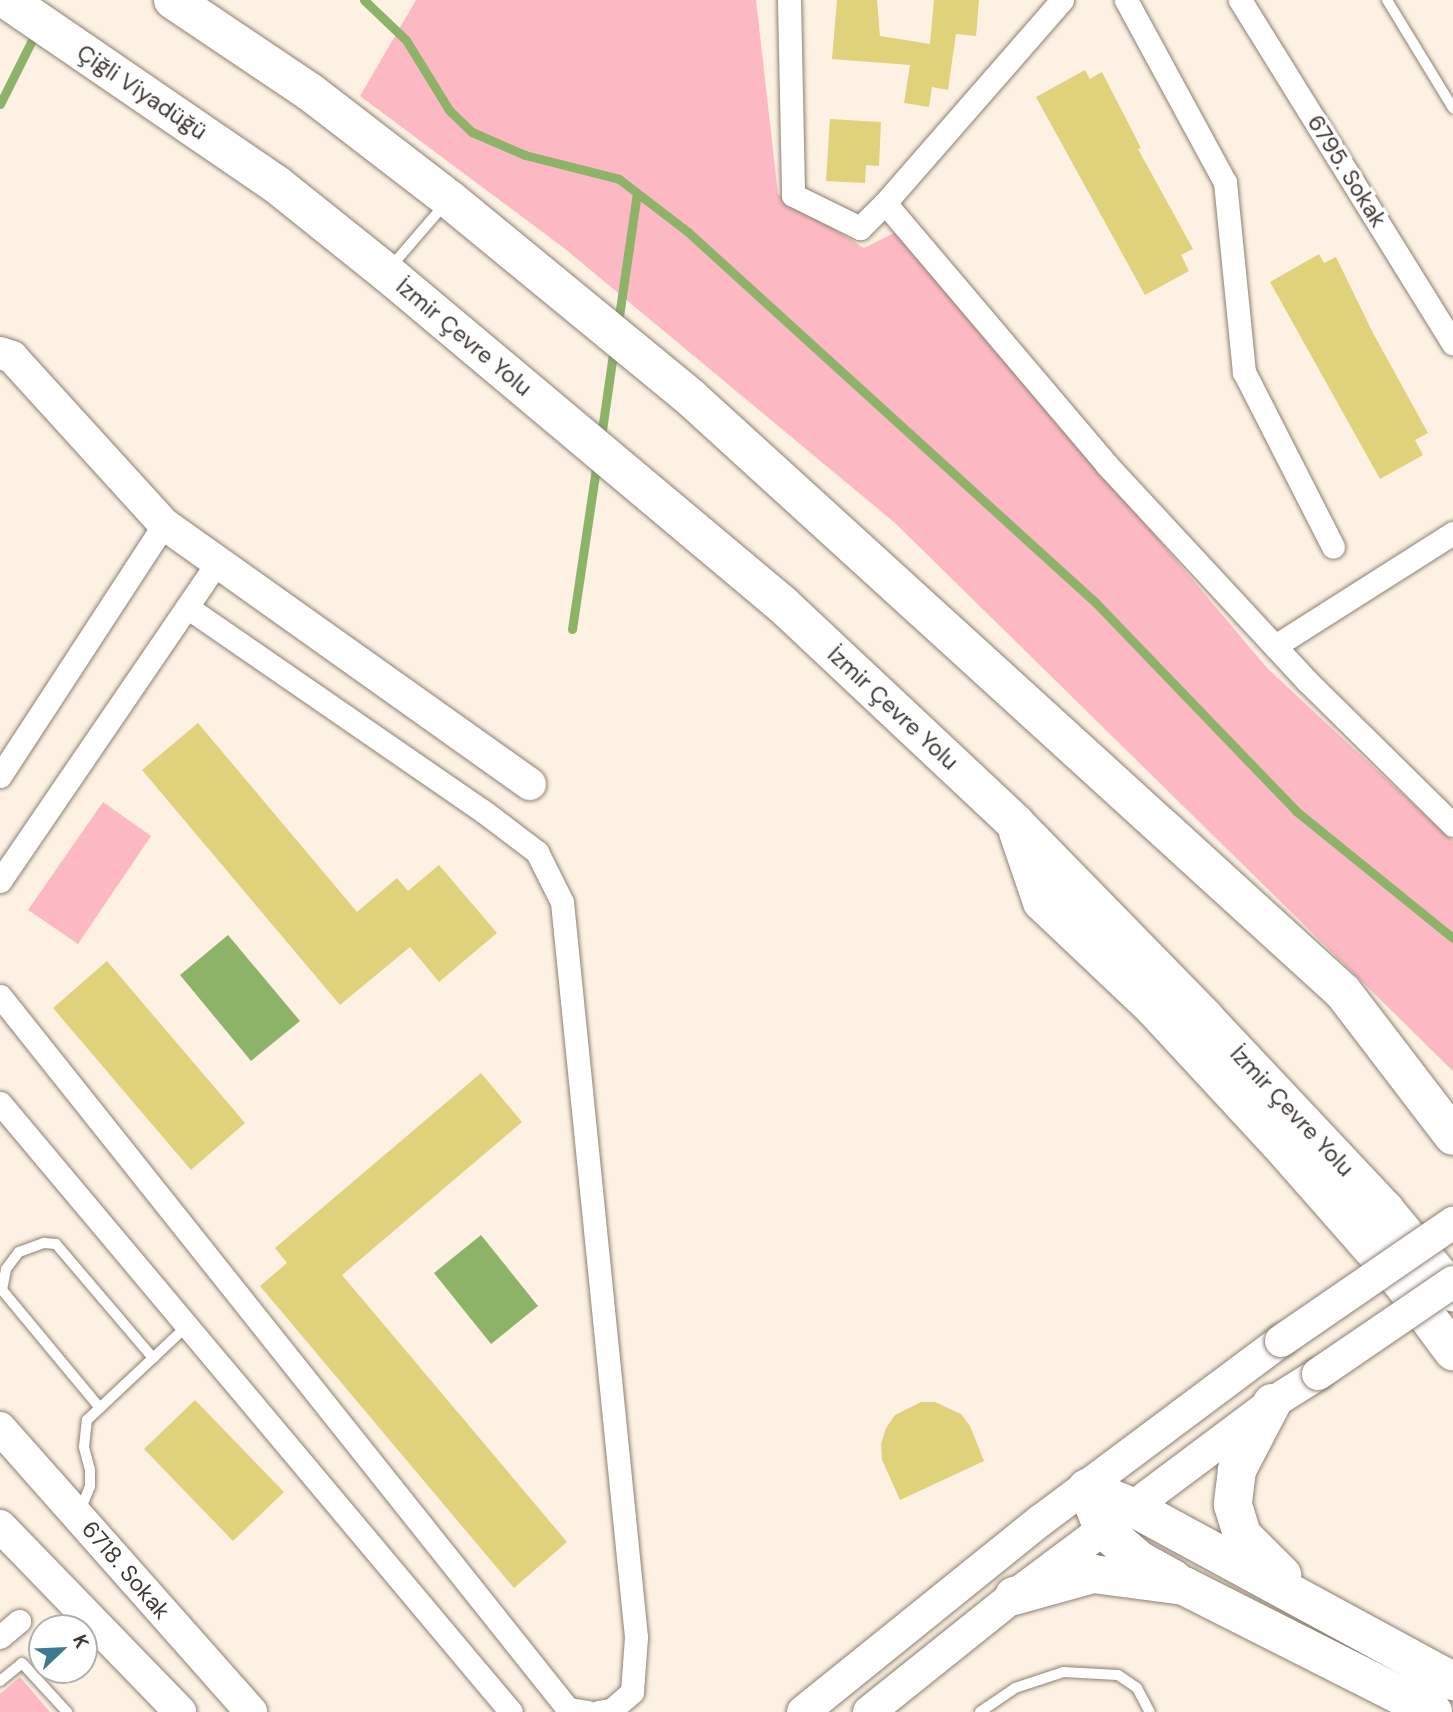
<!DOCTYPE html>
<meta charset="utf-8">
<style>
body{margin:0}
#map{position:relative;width:1453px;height:1712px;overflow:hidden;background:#fdf1e3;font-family:"DM Sans",sans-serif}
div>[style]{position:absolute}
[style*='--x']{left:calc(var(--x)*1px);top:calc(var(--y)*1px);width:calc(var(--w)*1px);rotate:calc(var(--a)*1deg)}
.green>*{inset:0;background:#fdb9c3}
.water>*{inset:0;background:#8db368}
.stream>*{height:9px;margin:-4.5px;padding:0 4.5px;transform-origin:4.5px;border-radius:4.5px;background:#8db368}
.building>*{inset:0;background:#e0d27a}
.roads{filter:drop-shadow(0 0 2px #8c8174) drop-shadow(0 0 2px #8c8174)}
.lane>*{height:10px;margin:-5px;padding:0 5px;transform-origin:5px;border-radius:5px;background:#fff}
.street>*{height:23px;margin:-11.5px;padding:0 11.5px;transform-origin:11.5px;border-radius:11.5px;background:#fff}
.secondary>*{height:32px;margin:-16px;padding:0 16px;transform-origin:16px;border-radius:16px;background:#fff}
.highway>*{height:38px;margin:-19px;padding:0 19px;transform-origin:19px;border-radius:19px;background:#fff}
.bridges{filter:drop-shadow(0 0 2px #8c8174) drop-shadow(0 0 2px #8c8174)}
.secondary-bridge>*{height:32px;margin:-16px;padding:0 16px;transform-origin:16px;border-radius:16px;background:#fff}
span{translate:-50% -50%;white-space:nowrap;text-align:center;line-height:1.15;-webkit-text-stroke:7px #fff;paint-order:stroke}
.street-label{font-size:23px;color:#3e3934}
.north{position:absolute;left:28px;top:1614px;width:70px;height:70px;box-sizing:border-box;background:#fff;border:2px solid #b2b0ae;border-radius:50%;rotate:67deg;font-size:19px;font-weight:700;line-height:28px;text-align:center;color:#3e3934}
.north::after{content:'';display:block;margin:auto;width:24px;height:32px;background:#3b7a8f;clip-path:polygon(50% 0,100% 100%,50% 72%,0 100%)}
</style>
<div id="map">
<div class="green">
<i style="clip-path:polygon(416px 0,756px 0,778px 194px,864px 248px,898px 231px,1268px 669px,1453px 841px,1453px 1071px,895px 523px,564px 248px,360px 96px)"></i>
<i style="clip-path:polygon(103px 802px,151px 836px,78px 944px,28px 910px)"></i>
<i style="clip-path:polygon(20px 1677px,50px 1712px,0 1712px,0 1694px)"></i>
</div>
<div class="water">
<i style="clip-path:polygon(228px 935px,300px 1021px,251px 1061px,180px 975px)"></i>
<i style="clip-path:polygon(481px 1235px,538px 1306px,491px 1344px,434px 1273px)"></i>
</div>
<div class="stream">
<i style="--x:364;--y:0;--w:58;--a:43.6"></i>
<i style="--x:406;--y:40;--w:82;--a:58.4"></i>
<i style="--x:449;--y:110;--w:32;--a:44"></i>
<i style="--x:472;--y:132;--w:58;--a:23.5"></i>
<i style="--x:525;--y:155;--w:97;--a:14.3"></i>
<i style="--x:619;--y:179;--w:87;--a:37.5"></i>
<i style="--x:688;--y:232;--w:551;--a:42.28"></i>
<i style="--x:1096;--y:603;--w:289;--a:46.1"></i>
<i style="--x:1296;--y:811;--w:202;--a:39"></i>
<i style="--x:0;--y:104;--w:83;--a:-63.4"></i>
<i style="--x:618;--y:323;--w:131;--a:-81.7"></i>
<i style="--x:601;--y:437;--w:91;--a:-81.8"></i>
<i style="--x:572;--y:629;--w:170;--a:-81.5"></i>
</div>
<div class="building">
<i style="clip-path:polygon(837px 0,877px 0,880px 36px,930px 44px,934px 0,979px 0,976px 36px,956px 34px,948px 90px,932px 87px,929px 107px,904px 103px,910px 65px,832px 59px)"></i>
<i style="clip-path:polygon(1085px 70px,1090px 79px,1102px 72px,1141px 148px,1138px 149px,1193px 249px,1181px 255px,1189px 271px,1145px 295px,1036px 97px)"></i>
<i style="clip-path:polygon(830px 119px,881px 122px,879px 166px,866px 165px,865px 183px,826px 181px)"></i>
<i style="clip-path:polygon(1319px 254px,1324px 263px,1336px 257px,1373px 333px,1428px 433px,1415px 440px,1423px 455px,1380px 479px,1270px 282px)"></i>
<i style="clip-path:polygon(198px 723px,357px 912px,397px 878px,408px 891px,439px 865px,497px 933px,439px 982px,410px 947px,340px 1005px,142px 770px)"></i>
<i style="clip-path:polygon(107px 961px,245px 1123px,191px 1170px,53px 1008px)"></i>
<i style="clip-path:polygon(481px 1073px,522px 1122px,342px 1275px,567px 1542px,514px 1588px,260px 1286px,287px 1263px,275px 1248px)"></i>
<i style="clip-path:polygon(195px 1400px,284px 1492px,233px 1541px,144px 1449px)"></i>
<i style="clip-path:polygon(921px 1402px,935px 1402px,961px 1414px,970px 1426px,984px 1461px,900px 1500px,882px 1460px,881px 1444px,886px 1428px,895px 1415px)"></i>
</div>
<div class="roads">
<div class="lane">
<i style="--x:1387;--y:0;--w:127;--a:58.6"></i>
<i style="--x:389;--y:269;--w:86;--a:-49.3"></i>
<i style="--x:100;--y:1408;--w:153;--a:-129.7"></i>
<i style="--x:2;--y:1290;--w:21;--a:-79"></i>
<i style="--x:6;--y:1269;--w:21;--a:-53"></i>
<i style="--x:19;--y:1252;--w:27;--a:-20"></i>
<i style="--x:44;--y:1243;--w:12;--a:5"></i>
<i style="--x:56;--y:1244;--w:150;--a:49.6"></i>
<i style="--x:80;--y:1511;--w:27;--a:-68"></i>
<i style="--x:90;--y:1486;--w:16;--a:-90"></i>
<i style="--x:90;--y:1470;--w:24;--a:-105"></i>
<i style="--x:84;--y:1447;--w:27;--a:-84"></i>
<i style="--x:87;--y:1420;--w:137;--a:-43.2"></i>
<i style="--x:0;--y:1681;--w:28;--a:-39"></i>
<i style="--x:22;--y:1663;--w:67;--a:47.4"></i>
<i style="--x:980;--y:1712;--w:42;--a:-34.4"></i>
<i style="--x:1015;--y:1688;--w:51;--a:-18.4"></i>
<i style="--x:1063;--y:1672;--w:55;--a:3.1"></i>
<i style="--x:1118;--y:1675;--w:23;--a:34"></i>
<i style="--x:1137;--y:1688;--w:27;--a:62"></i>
</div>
<div class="street">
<i style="--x:789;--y:0;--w:195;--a:88.8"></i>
<i style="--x:793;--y:195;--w:75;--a:26.2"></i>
<i style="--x:860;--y:228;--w:35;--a:-45"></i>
<i style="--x:1062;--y:0;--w:269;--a:131.1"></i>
<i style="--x:885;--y:203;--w:343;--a:49.7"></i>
<i style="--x:1107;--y:465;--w:294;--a:47.2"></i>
<i style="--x:1307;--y:681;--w:205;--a:44.6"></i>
<i style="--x:1126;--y:0;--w:207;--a:61.5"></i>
<i style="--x:1225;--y:182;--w:191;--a:84.3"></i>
<i style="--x:1244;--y:372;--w:196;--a:63"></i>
<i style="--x:1240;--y:0;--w:404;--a:58.2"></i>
<i style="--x:187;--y:607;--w:359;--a:34.6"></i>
<i style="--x:483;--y:811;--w:68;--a:37.2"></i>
<i style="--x:537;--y:852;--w:56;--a:63.4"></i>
<i style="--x:562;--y:902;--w:739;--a:84.25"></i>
<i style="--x:636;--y:1637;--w:55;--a:94.2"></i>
<i style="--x:632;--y:1692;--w:28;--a:139"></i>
<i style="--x:611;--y:1710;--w:12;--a:171"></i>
<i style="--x:1275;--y:646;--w:211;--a:-32.4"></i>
<i style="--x:0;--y:776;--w:301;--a:-56.9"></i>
<i style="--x:0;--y:881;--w:386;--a:-55.7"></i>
<i style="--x:0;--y:996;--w:912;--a:51.46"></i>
<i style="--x:568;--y:1709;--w:20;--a:9"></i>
<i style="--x:0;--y:1103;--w:795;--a:50"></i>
<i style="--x:0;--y:1637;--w:25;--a:-40"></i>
</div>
<div class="secondary">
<i style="--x:0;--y:353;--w:13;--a:18"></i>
<i style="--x:12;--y:357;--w:226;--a:47.7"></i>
<i style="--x:164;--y:524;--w:449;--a:35.4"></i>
<i style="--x:0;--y:1428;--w:379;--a:48.5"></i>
<i style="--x:0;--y:1526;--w:259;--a:45.9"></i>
<i style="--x:803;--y:1712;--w:304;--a:-38.9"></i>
<i style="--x:1040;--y:1521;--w:301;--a:-36.8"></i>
<i style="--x:869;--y:1712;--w:186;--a:-38.7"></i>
<i style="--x:1014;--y:1596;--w:322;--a:-36.8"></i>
<i style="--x:1272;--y:1403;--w:54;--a:-32.2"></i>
</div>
<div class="highway">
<i style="--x:7;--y:0;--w:326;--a:34.4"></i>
<i style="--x:276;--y:184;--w:141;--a:38.7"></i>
<i style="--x:386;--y:272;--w:518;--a:39.99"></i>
<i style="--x:783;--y:605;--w:318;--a:43.2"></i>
<i style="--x:1015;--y:823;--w:271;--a:45.7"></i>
<i style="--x:1204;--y:1017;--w:265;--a:46.8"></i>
<i style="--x:1385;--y:1210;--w:107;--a:50.3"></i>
<i style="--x:173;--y:0;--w:165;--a:33.9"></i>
<i style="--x:310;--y:92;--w:175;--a:37.6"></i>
<i style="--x:449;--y:199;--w:312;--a:39.4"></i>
<i style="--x:690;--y:397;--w:883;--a:42.34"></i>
<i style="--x:1343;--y:992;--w:181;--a:52.6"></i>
<i style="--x:1018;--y:832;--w:74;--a:71.1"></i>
<i style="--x:1042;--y:902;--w:153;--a:43.4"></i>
<i style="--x:1153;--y:1007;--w:185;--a:47.2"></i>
<i style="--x:1279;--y:1143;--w:188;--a:48.7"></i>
<i style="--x:1403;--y:1284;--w:84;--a:53.3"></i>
<i style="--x:1272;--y:1403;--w:76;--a:117.6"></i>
<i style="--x:1237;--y:1470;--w:35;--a:97"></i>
<i style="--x:1233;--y:1505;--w:31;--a:73"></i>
<i style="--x:1242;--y:1535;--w:57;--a:45"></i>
<i style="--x:1087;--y:1488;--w:49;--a:22.9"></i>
<i style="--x:1132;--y:1507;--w:365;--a:28.5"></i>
<i style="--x:1087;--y:1488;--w:44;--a:68.7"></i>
<i style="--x:1103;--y:1529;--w:48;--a:40.7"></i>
<i style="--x:1139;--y:1560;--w:39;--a:29"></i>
<i style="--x:1014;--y:1596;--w:82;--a:-15.6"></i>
<i style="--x:1093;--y:1574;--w:92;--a:7.5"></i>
<i style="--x:1184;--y:1586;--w:279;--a:26.8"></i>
</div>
</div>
<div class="bridges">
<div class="secondary-bridge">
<i style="--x:1281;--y:1341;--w:209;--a:-34.5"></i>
<i style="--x:1318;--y:1374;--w:163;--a:-34.3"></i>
</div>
</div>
<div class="street-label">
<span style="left:142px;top:92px;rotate:34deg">Çiğli Viyadüğü</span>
<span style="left:1347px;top:171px;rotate:58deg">6795. Sokak</span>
<span style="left:464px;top:337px;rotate:40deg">İzmir Çevre Yolu</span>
<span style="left:893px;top:708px;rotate:43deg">İzmir Çevre Yolu</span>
<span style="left:1292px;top:1111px;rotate:47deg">İzmir Çevre Yolu</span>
<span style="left:126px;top:1570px;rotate:49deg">6718. Sokak</span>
</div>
<div class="north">K</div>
</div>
